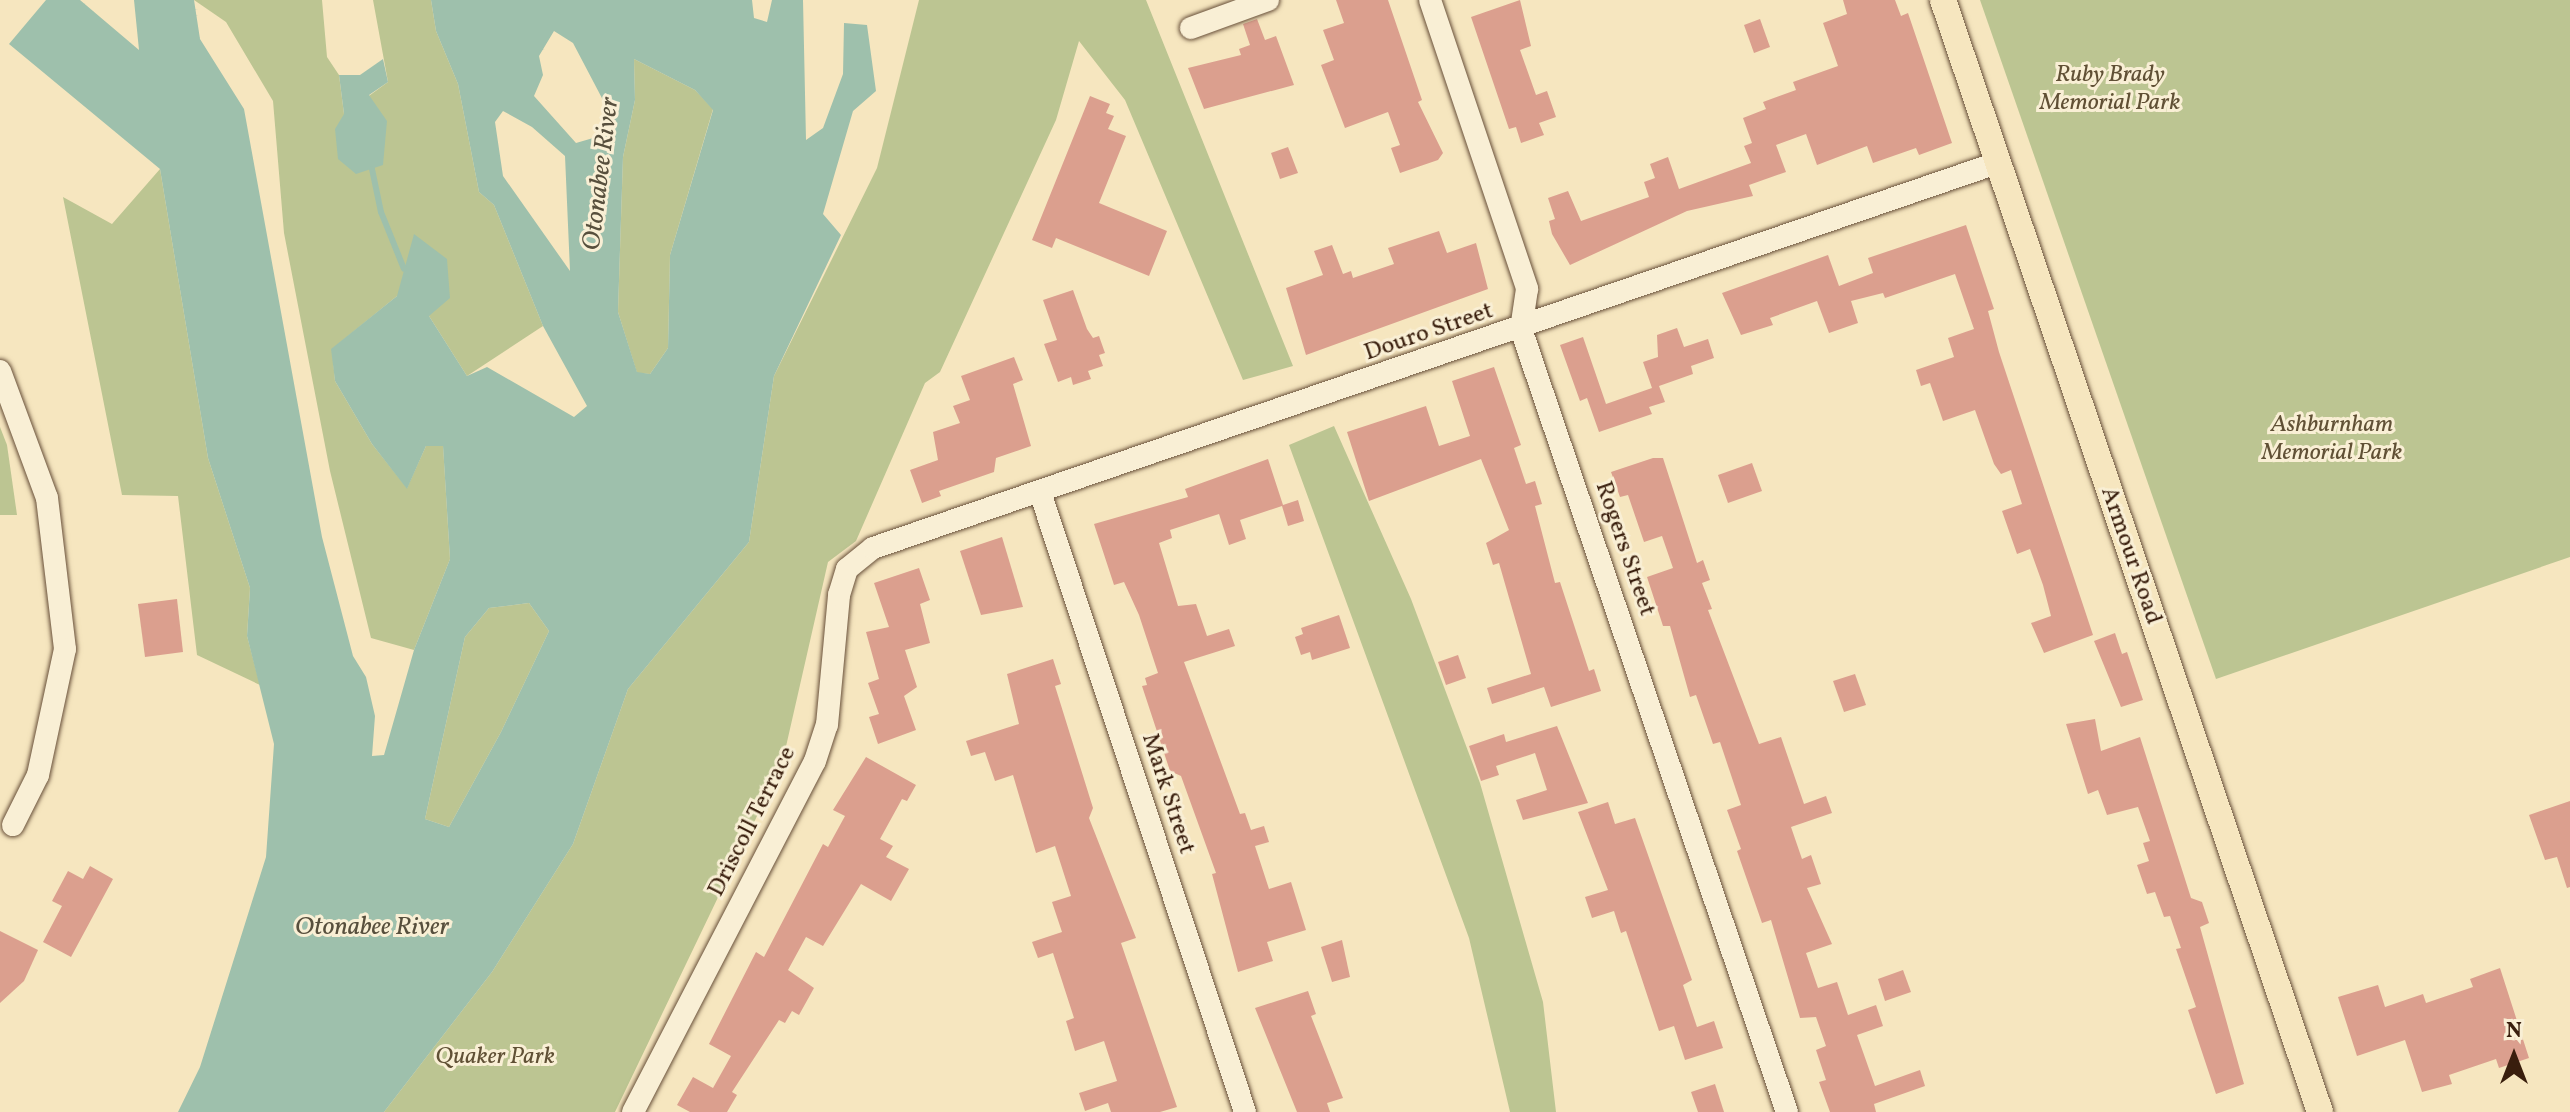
<!DOCTYPE html>
<style>
body{margin:0}
#map{position:relative;width:2570px;height:1112px;overflow:hidden;background:#f6e6bf;font-family:Vollkorn,serif}
div>[style]{position:absolute}
[style*='--x']{left:calc(var(--x)*1px);top:calc(var(--y)*1px);width:calc(var(--w)*1px);rotate:calc(var(--a)*1deg)}
.green>*{inset:0;background:#bcc592}
.water>*{inset:0;background:#9ec0ac}
.stream>*{height:6px;margin:-3px;padding:0 3px;transform-origin:3px;border-radius:3px;background:#9ec0ac}
.building>*{inset:0;background:#db9f8e}
.roads{filter:drop-shadow(0 0 2px #68503a) drop-shadow(0 0 2px #68503a)}
.minor>*{height:22px;margin:-11px;padding:0 11px;transform-origin:11px;border-radius:11px;background:#f9efd5}
.major>*{height:26px;margin:-13px;padding:0 13px;transform-origin:13px;border-radius:13px;background:#f6e6bf}
span{translate:-50% -50%;white-space:nowrap;text-align:center;line-height:1.15;-webkit-text-stroke:6px #f9efd5;paint-order:stroke}
.park-label{font-size:24px;color:#605035;font-style:italic}
.street-label{font-size:24px;color:#391e0d}
.water-label{font-size:26px;color:#574f3d;font-style:italic}
.north{position:absolute;left:2474px;top:1016px;width:80px;height:80px;-webkit-text-stroke:6px #f9efd5;paint-order:stroke;rotate:0deg;font-size:22px;font-weight:700;line-height:32px;text-align:center;color:#391e0d}
.north::after{content:'';display:block;margin:auto;width:28px;height:36px;background:#391e0d;clip-path:polygon(50% 0,100% 100%,50% 72%,0 100%)}
</style>
<div id="map">
<div class="green">
<i style="clip-path:polygon(194px 0,322px 0,327px 57px,339px 75px,344px 114px,388px 82px,373px 0,431px 0,436px 31px,458px 84px,479px 192px,494px 205px,543px 326px,467px 376px,429px 316px,397px 296px,332px 349px,335px 381px,372px 444px,407px 488px,426px 446px,443px 445px,450px 559px,414px 650px,371px 638px,330px 471px,284px 233px,273px 101px,226px 22px)"></i>
<i style="clip-path:polygon(919px 0,1146px 0,1293px 366px,1243px 380px,1125px 100px,1079px 41px,1056px 120px,940px 372px,925px 383px,856px 541px,828px 562px,782px 764px,615px 1112px,384px 1112px,492px 972px,573px 844px,628px 689px,749px 542px,774px 376px,877px 168px)"></i>
<i style="clip-path:polygon(1980px 0,2570px 0,2570px 557px,2216px 679px)"></i>
<i style="clip-path:polygon(634px 59px,695px 90px,713px 109px,670px 255px,668px 348px,650px 374px,637px 373px,618px 312px,623px 157px,635px 100px)"></i>
<i style="clip-path:polygon(160px 169px,208px 458px,250px 588px,247px 636px,260px 685px,197px 655px,178px 496px,122px 495px,63px 197px,112px 224px)"></i>
<i style="clip-path:polygon(1334px 426px,1411px 599px,1480px 783px,1543px 1002px,1556px 1112px,1510px 1112px,1469px 938px,1289px 445px)"></i>
<i style="clip-path:polygon(0 427px,7px 445px,17px 515px,0 515px)"></i>
<i style="clip-path:polygon(529px 603px,549px 631px,501px 732px,449px 827px,425px 819px,465px 637px,489px 608px)"></i>
</div>
<div class="water">
<i style="clip-path:polygon(evenodd,46px 0,80px 0,139px 50px,134px 0,194px 0,200px 39px,244px 109px,322px 537px,353px 656px,366px 677px,375px 716px,372px 756px,384px 755px,414px 650px,450px 559px,443px 446px,426px 446px,407px 489px,372px 444px,335px 381px,331px 349px,397px 296px,414px 234px,447px 259px,450px 298px,429px 316px,467px 376px,487px 367px,574px 417px,587px 406px,543px 326px,494px 205px,479px 192px,458px 84px,436px 31px,431px 0,752px 0,754px 18px,767px 22px,772px 0,803px 0,806px 140px,823px 128px,843px 74px,844px 23px,867px 25px,876px 91px,853px 111px,823px 214px,841px 235px,774px 376px,749px 542px,628px 689px,573px 844px,492px 972px,384px 1112px,178px 1112px,200px 1067px,266px 857px,274px 744px,247px 636px,250px 588px,208px 458px,160px 169px,9px 44px,46px 0,554px 31px,573px 43px,604px 102px,600px 136px,576px 143px,534px 96px,543px 75px,539px 56px,554px 31px,46px 0,634px 59px,695px 90px,713px 110px,670px 255px,668px 348px,650px 374px,637px 372px,618px 312px,623px 157px,635px 100px,634px 59px,46px 0,503px 111px,532px 127px,565px 156px,570px 271px,503px 176px,495px 122px,503px 111px,46px 0,529px 603px,549px 631px,501px 732px,449px 827px,425px 819px,465px 637px,489px 608px,529px 603px)"></i>
<i style="clip-path:polygon(383px 59px,388px 82px,369px 95px,387px 121px,383px 165px,356px 174px,338px 159px,335px 129px,344px 114px,339px 75px,360px 75px)"></i>
</div>
<div class="stream">
<i style="--x:372;--y:169;--w:44;--a:78.2"></i>
<i style="--x:381;--y:212;--w:61;--a:68"></i>
</div>
<div class="building">
<i style="clip-path:polygon(1336px 0,1388px 0,1422px 100px,1418px 102px,1443px 153px,1438px 160px,1400px 173px,1391px 148px,1400px 145px,1388px 112px,1345px 128px,1321px 65px,1334px 60px,1323px 30px,1344px 23px)"></i>
<i style="clip-path:polygon(1520px 0,1531px 46px,1520px 50px,1536px 95px,1547px 91px,1556px 117px,1539px 123px,1544px 135px,1521px 143px,1516px 127px,1509px 129px,1471px 17px)"></i>
<i style="clip-path:polygon(1843px 0,1895px 0,1901px 16px,1908px 13px,1952px 143px,1919px 155px,1916px 148px,1873px 163px,1867px 146px,1817px 165px,1806px 134px,1776px 145px,1786px 172px,1749px 185px,1753px 196px,1687px 211px,1570px 265px,1552px 234px,1549px 221px,1555px 219px,1548px 198px,1568px 191px,1581px 221px,1649px 197px,1644px 182px,1655px 178px,1650px 164px,1668px 157px,1679px 189px,1751px 163px,1744px 146px,1752px 143px,1743px 118px,1766px 109px,1763px 102px,1796px 90px,1793px 82px,1838px 66px,1823px 23px,1847px 14px)"></i>
<i style="clip-path:polygon(1257px 19px,1265px 40px,1276px 36px,1294px 85px,1204px 109px,1188px 68px,1241px 55px,1239px 49px,1250px 45px,1243px 24px)"></i>
<i style="clip-path:polygon(1760px 19px,1770px 47px,1754px 53px,1744px 25px)"></i>
<i style="clip-path:polygon(1090px 96px,1110px 104px,1106px 113px,1114px 116px,1108px 129px,1126px 136px,1099px 203px,1167px 231px,1149px 276px,1056px 238px,1052px 248px,1032px 240px)"></i>
<i style="clip-path:polygon(1288px 147px,1298px 173px,1280px 179px,1271px 153px)"></i>
<i style="clip-path:polygon(1966px 225px,1994px 309px,1988px 311px,1999px 352px,2093px 635px,2044px 653px,2031px 623px,2051px 616px,2043px 585px,2030px 549px,2017px 554px,2002px 511px,2022px 504px,2011px 470px,2001px 474px,1994px 464px,1975px 410px,1943px 421px,1930px 383px,1921px 386px,1916px 370px,1954px 357px,1948px 338px,1974px 329px,1955px 274px,1885px 298px,1883px 293px,1851px 301px,1858px 323px,1829px 333px,1817px 301px,1770px 318px,1773px 325px,1741px 335px,1722px 293px,1828px 255px,1839px 286px,1873px 273px,1868px 258px)"></i>
<i style="clip-path:polygon(1439px 231px,1447px 253px,1476px 243px,1488px 289px,1306px 355px,1286px 288px,1323px 275px,1314px 251px,1332px 245px,1343px 274px,1351px 271px,1353px 278px,1394px 264px,1388px 248px)"></i>
<i style="clip-path:polygon(1073px 290px,1087px 329px,1093px 338px,1099px 336px,1105px 353px,1099px 355px,1103px 366px,1088px 371px,1091px 379px,1073px 385px,1071px 377px,1058px 382px,1044px 344px,1057px 340px,1043px 300px)"></i>
<i style="clip-path:polygon(1677px 328px,1684px 347px,1708px 339px,1714px 358px,1691px 366px,1693px 374px,1659px 386px,1665px 402px,1649px 407px,1652px 414px,1599px 432px,1587px 398px,1580px 401px,1560px 345px,1583px 337px,1606px 404px,1652px 388px,1643px 362px,1658px 357px,1657px 335px)"></i>
<i style="clip-path:polygon(1014px 357px,1023px 380px,1013px 384px,1031px 446px,996px 458px,994px 472px,939px 491px,941px 496px,922px 503px,910px 470px,938px 460px,933px 432px,960px 423px,953px 406px,970px 400px,961px 376px)"></i>
<i style="clip-path:polygon(1494px 367px,1521px 445px,1514px 448px,1526px 484px,1535px 481px,1542px 504px,1535px 506px,1555px 583px,1560px 582px,1589px 671px,1594px 669px,1601px 691px,1551px 707px,1544px 687px,1492px 704px,1487px 688px,1531px 674px,1499px 563px,1493px 565px,1486px 543px,1509px 530px,1481px 459px,1369px 501px,1347px 432px,1426px 406px,1439px 446px,1470px 436px,1452px 381px)"></i>
<i style="clip-path:polygon(1653px 458px,1663px 458px,1697px 563px,1703px 560px,1710px 580px,1702px 583px,1712px 609px,1708px 610px,1759px 744px,1781px 737px,1804px 804px,1826px 796px,1832px 813px,1791px 827px,1802px 859px,1811px 855px,1821px 884px,1807px 888px,1832px 944px,1806px 953px,1818px 988px,1837px 982px,1848px 1015px,1876px 1005px,1883px 1026px,1857px 1035px,1875px 1086px,1920px 1070px,1925px 1086px,1874px 1104px,1876px 1112px,1830px 1112px,1819px 1082px,1826px 1080px,1816px 1050px,1826px 1046px,1816px 1017px,1800px 1018px,1771px 920px,1762px 923px,1737px 851px,1741px 849px,1727px 810px,1741px 805px,1720px 742px,1713px 744px,1696px 695px,1690px 697px,1670px 626px,1663px 626px,1647px 577px,1673px 568px,1662px 536px,1644px 542px,1628px 495px,1620px 497px,1611px 472px)"></i>
<i style="clip-path:polygon(1268px 459px,1283px 505px,1298px 500px,1304px 521px,1288px 526px,1282px 506px,1240px 520px,1246px 539px,1229px 545px,1219px 514px,1170px 530px,1172px 538px,1159px 543px,1178px 606px,1196px 604px,1207px 636px,1229px 629px,1235px 646px,1184px 662px,1240px 814px,1245px 813px,1251px 830px,1264px 826px,1269px 842px,1255px 846px,1269px 889px,1291px 882px,1306px 930px,1267px 942px,1273px 961px,1238px 972px,1212px 874px,1216px 873px,1181px 776px,1170px 771px,1142px 686px,1147px 685px,1145px 678px,1158px 673px,1139px 615px,1124px 582px,1114px 585px,1094px 524px,1188px 497px,1185px 489px)"></i>
<i style="clip-path:polygon(1752px 463px,1762px 491px,1728px 503px,1718px 475px)"></i>
<i style="clip-path:polygon(1002px 537px,1023px 607px,981px 615px,960px 551px)"></i>
<i style="clip-path:polygon(919px 568px,930px 600px,920px 604px,930px 643px,905px 650px,917px 687px,904px 696px,916px 730px,878px 744px,869px 717px,879px 714px,868px 683px,879px 679px,866px 632px,889px 627px,874px 583px)"></i>
<i style="clip-path:polygon(177px 599px,183px 652px,145px 657px,138px 604px)"></i>
<i style="clip-path:polygon(1339px 615px,1350px 648px,1312px 660px,1310px 652px,1301px 655px,1295px 637px,1303px 634px,1301px 628px)"></i>
<i style="clip-path:polygon(2115px 633px,2122px 654px,2127px 652px,2143px 700px,2121px 707px,2094px 641px)"></i>
<i style="clip-path:polygon(1458px 655px,1466px 678px,1446px 685px,1438px 662px)"></i>
<i style="clip-path:polygon(1053px 659px,1061px 684px,1055px 686px,1093px 808px,1089px 818px,1136px 938px,1121px 943px,1177px 1107px,1160px 1112px,1111px 1112px,1108px 1103px,1085px 1111px,1079px 1093px,1117px 1081px,1104px 1041px,1075px 1051px,1066px 1021px,1074px 1018px,1053px 953px,1038px 958px,1032px 942px,1062px 932px,1052px 902px,1071px 896px,1055px 846px,1036px 853px,1013px 775px,995px 781px,985px 752px,971px 756px,966px 741px,1019px 724px,1007px 674px)"></i>
<i style="clip-path:polygon(1855px 674px,1866px 705px,1844px 712px,1833px 681px)"></i>
<i style="clip-path:polygon(2095px 719px,2101px 751px,2140px 737px,2191px 898px,2202px 902px,2209px 923px,2200px 927px,2244px 1084px,2216px 1094px,2188px 1010px,2196px 1007px,2176px 949px,2181px 948px,2170px 916px,2164px 917px,2155px 892px,2147px 894px,2137px 865px,2149px 861px,2143px 843px,2150px 841px,2138px 807px,2107px 815px,2098px 790px,2088px 794px,2066px 724px)"></i>
<i style="clip-path:polygon(1557px 726px,1588px 803px,1523px 820px,1516px 800px,1547px 790px,1535px 753px,1496px 766px,1499px 775px,1481px 781px,1469px 746px,1504px 734px,1506px 742px)"></i>
<i style="clip-path:polygon(866px 757px,916px 785px,907px 801px,902px 799px,880px 839px,893px 846px,886px 857px,909px 869px,891px 901px,861px 884px,823px 946px,806px 937px,788px 970px,814px 988px,799px 1015px,792px 1011px,785px 1023px,779px 1020px,732px 1092px,737px 1095px,727px 1112px,690px 1112px,677px 1105px,693px 1077px,713px 1088px,731px 1056px,709px 1044px,756px 952px,764px 957px,823px 844px,828px 847px,845px 816px,833px 810px)"></i>
<i style="clip-path:polygon(2570px 801px,2570px 887px,2567px 888px,2557px 857px,2545px 860px,2529px 815px)"></i>
<i style="clip-path:polygon(1608px 802px,1615px 824px,1635px 818px,1692px 980px,1683px 985px,1697px 1027px,1714px 1021px,1723px 1048px,1685px 1060px,1674px 1026px,1659px 1031px,1626px 931px,1621px 933px,1614px 911px,1592px 918px,1585px 897px,1608px 890px,1578px 812px)"></i>
<i style="clip-path:polygon(90px 866px,113px 879px,71px 957px,43px 942px,62px 906px,52px 901px,68px 871px,83px 879px)"></i>
<i style="clip-path:polygon(0 931px,38px 950px,24px 981px,0 1003px)"></i>
<i style="clip-path:polygon(1342px 940px,1350px 977px,1332px 982px,1321px 947px)"></i>
<i style="clip-path:polygon(2500px 968px,2529px 1058px,2499px 1068px,2496px 1059px,2449px 1075px,2452px 1084px,2422px 1092px,2405px 1040px,2357px 1056px,2338px 997px,2378px 985px,2385px 1007px,2423px 994px,2426px 1003px,2473px 987px,2470px 979px)"></i>
<i style="clip-path:polygon(1903px 970px,1911px 992px,1885px 1001px,1878px 979px)"></i>
<i style="clip-path:polygon(1308px 991px,1316px 1014px,1311px 1016px,1343px 1098px,1327px 1103px,1330px 1112px,1297px 1112px,1255px 1008px)"></i>
<i style="clip-path:polygon(1715px 1084px,1724px 1112px,1698px 1112px,1691px 1092px)"></i>
</div>
<div class="roads">
<div class="minor">
<i style="--x:1430;--y:0;--w:305;--a:71.4"></i>
<i style="--x:1527;--y:289;--w:40;--a:98.5"></i>
<i style="--x:1521;--y:329;--w:827;--a:71.24"></i>
<i style="--x:1191;--y:28;--w:82;--a:-20"></i>
<i style="--x:0;--y:371;--w:135;--a:69.7"></i>
<i style="--x:47;--y:498;--w:152;--a:83.2"></i>
<i style="--x:65;--y:649;--w:129;--a:102.1"></i>
<i style="--x:38;--y:775;--w:56;--a:116.6"></i>
<i style="--x:1040;--y:492;--w:653;--a:71.7"></i>
<i style="--x:633;--y:1112;--w:395;--a:-62.6"></i>
<i style="--x:815;--y:761;--w:38;--a:-72"></i>
<i style="--x:827;--y:725;--w:131;--a:-84.7"></i>
<i style="--x:839;--y:595;--w:27;--a:-73"></i>
<i style="--x:847;--y:569;--w:33;--a:-39"></i>
<i style="--x:873;--y:548;--w:1191;--a:-18.91"></i>
</div>
<div class="major">
<i style="--x:1943;--y:0;--w:1174;--a:71.27"></i>
</div>
</div>
<div class="park-label">
<span style="left:2110px;top:90px">Ruby Brady<br>Memorial Park</span>
<span style="left:2332px;top:440px">Ashburnham<br>Memorial Park</span>
<span style="left:495px;top:1058px">Quaker Park</span>
</div>
<div class="street-label">
<span style="left:1429px;top:333px;rotate:-19deg">Douro Street</span>
<span style="left:1624px;top:549px;rotate:71deg">Rogers Street</span>
<span style="left:2130px;top:556px;rotate:71deg">Armour Road</span>
<span style="left:1167px;top:794px;rotate:72deg">Mark Street</span>
<span style="left:753px;top:822px;rotate:-63deg">Driscoll Terrace</span>
</div>
<div class="water-label">
<span style="left:602px;top:174px;rotate:-83deg">Otonabee River</span>
<span style="left:372px;top:928px">Otonabee River</span>
</div>
<div class="north">N</div>
</div>
